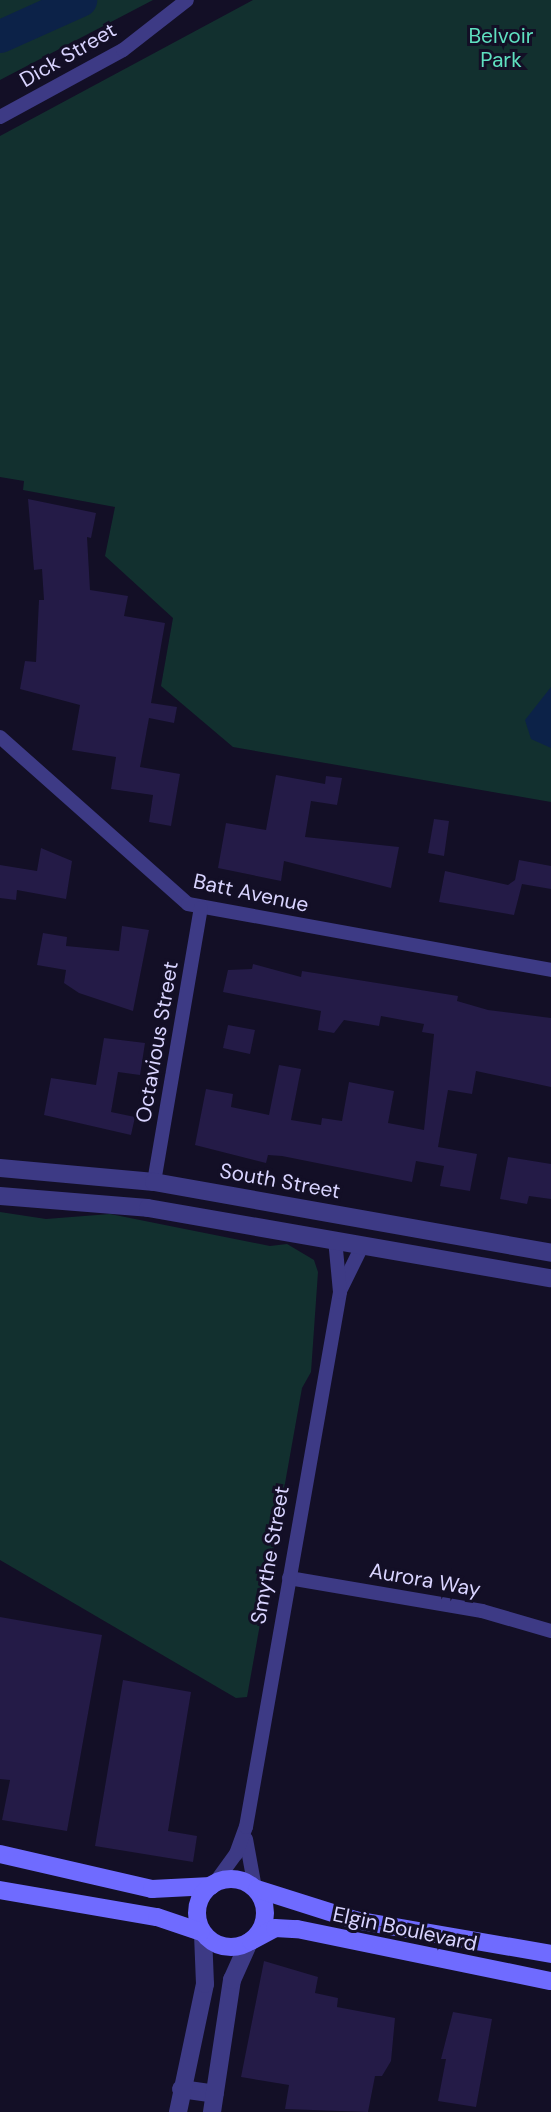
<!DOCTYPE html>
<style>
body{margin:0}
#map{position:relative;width:551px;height:2112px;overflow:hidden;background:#130f26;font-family:"DM Sans",sans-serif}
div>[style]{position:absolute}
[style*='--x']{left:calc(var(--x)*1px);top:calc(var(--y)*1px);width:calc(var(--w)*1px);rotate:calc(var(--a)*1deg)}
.green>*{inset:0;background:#12302f}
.water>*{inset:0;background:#0c2248}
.river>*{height:33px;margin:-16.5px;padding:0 16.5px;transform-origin:16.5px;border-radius:16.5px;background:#0c2248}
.building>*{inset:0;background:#241b47}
.minor>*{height:14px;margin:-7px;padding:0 7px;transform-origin:7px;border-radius:7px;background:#3d3a85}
.tertiary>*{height:18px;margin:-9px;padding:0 9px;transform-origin:9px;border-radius:9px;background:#3d3a85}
.secondary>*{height:18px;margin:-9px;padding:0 9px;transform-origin:9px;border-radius:9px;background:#6f6bff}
.secondary>.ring{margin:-9px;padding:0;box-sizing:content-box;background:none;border:18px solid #6f6bff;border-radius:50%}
span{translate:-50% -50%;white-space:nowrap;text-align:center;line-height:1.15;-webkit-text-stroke:6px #130f26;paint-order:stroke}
.park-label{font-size:21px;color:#5fe0c0}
.street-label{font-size:21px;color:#d9d4ff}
</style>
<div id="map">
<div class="green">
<i style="clip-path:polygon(0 0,153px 0,0 80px)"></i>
<i style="clip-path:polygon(253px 0,551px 0,551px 802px,233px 747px,161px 686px,173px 618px,105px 556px,115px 507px,23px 490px,24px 481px,0 477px,0 136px)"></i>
<i style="clip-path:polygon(0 1212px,46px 1219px,110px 1214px,270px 1246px,287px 1244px,314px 1260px,318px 1272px,311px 1372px,302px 1388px,247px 1697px,236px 1698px,0 1560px)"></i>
</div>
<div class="water">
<i style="clip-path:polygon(551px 687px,551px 748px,531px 739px,525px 720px)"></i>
</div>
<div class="river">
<i style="--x:0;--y:36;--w:88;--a:-24.2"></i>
</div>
<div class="building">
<i style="clip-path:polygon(28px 499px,96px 513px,91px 538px,87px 537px,90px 590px,128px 596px,124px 616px,165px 623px,151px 703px,177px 707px,174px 723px,149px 718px,140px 767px,180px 774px,171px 826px,149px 822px,153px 795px,111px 789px,116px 757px,72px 750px,80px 705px,20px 689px,25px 661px,36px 662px,39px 600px,44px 600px,42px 569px,34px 570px)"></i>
<i style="clip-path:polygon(276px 775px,325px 784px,326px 776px,342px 778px,337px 805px,311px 801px,305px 837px,399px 847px,391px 888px,284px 861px,281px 881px,218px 868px,226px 823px,266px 830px)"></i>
<i style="clip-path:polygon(434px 819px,449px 821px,444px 856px,428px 853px)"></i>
<i style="clip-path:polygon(41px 848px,72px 861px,66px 899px,17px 890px,16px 900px,0 898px,0 865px,37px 871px)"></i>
<i style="clip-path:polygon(519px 860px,551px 866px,551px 889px,522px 884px,514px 915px,439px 902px,445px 871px,508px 885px,515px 880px)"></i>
<i style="clip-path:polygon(122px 926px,149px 930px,133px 1011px,79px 993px,64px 983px,66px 970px,37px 965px,43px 933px,67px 937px,66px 946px,119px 951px)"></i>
<i style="clip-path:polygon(253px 964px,301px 977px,302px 971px,458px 996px,457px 1001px,488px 1010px,551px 1018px,551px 1087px,476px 1071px,472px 1094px,448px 1090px,438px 1147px,477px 1154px,470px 1191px,440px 1186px,444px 1166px,416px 1161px,412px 1182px,282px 1156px,268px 1155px,266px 1163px,195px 1145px,206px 1089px,233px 1094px,231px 1107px,269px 1115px,279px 1065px,301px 1069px,291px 1120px,321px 1125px,322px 1118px,342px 1121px,349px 1082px,394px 1091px,388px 1123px,424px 1130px,434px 1034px,422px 1032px,424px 1024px,381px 1016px,379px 1026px,344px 1020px,334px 1033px,318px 1030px,321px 1011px,223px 992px,228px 970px,252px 969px)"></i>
<i style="clip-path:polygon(228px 1025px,255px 1030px,250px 1054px,223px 1048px)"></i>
<i style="clip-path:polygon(104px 1038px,145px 1043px,140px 1075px,118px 1072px,111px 1112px,135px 1117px,131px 1135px,44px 1115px,51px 1078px,96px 1085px)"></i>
<i style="clip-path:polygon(508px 1157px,551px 1164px,551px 1199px,529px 1196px,527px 1204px,500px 1199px)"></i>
<i style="clip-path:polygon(0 1617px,102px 1635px,67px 1831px,2px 1820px,10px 1780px,0 1779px)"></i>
<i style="clip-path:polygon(123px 1680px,191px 1692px,168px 1831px,197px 1836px,193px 1862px,95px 1846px)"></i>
<i style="clip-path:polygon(264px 1961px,318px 1977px,315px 1993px,338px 1998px,337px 2007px,395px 2018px,391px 2061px,382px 2076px,375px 2076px,368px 2112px,285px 2109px,289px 2085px,241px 2077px)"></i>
<i style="clip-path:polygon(453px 2012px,492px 2019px,476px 2107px,438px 2101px,446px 2059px,441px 2059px)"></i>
</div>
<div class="minor">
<i style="--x:0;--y:117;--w:140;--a:-28.6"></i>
<i style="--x:123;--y:50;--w:81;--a:-38"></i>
<i style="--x:0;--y:737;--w:251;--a:41.6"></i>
<i style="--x:188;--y:904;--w:369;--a:10.3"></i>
<i style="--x:154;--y:1182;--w:278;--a:-80.3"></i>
<i style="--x:340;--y:1291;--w:52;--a:-63.9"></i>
<i style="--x:289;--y:1578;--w:196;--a:9.7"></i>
<i style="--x:482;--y:1611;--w:72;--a:16.2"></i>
<i style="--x:246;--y:1839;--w:50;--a:79.6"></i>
<i style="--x:214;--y:1884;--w:37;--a:-54"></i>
<i style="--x:236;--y:1854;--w:29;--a:-70"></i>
<i style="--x:246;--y:1827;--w:543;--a:-80.03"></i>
<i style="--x:340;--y:1292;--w:53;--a:-95.4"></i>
</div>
<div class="tertiary">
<i style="--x:0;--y:1168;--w:155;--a:5.2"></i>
<i style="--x:154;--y:1182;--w:403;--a:10.1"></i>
<i style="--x:0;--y:1196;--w:148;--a:4.6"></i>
<i style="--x:148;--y:1208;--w:409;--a:9.9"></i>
<i style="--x:181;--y:2089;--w:34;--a:8"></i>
<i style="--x:178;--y:2112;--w:131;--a:-78.1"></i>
<i style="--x:205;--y:1984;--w:50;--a:-92.3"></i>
<i style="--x:212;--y:2112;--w:134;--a:-81.4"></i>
<i style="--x:232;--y:1980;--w:42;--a:-65.9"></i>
</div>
<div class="secondary">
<i style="--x:0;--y:1854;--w:156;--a:13"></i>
<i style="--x:152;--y:1889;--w:59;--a:-2.9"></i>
<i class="ring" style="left:197px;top:1879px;width:50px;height:50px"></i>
<i style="--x:257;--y:1889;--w:103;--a:17.6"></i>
<i style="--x:355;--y:1920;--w:199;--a:9.8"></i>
<i style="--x:0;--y:1890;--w:159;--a:9.8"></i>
<i style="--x:157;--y:1917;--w:46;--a:18.8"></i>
<i style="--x:251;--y:1941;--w:27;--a:-28"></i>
<i style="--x:275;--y:1928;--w:22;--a:3"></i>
<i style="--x:297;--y:1929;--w:259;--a:11.6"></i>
</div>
<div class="park-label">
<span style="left:501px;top:48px">Belvoir<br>Park</span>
</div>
<div class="street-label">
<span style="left:68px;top:55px;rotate:-30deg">Dick Street</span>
<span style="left:251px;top:893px;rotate:12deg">Batt Avenue</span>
<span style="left:157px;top:1042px;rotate:-80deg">Octavious Street</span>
<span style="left:280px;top:1181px;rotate:10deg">South Street</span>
<span style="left:270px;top:1555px;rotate:-80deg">Smythe Street</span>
<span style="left:425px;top:1580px;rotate:10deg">Aurora Way</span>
<span style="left:405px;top:1929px;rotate:12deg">Elgin Boulevard</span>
</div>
</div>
